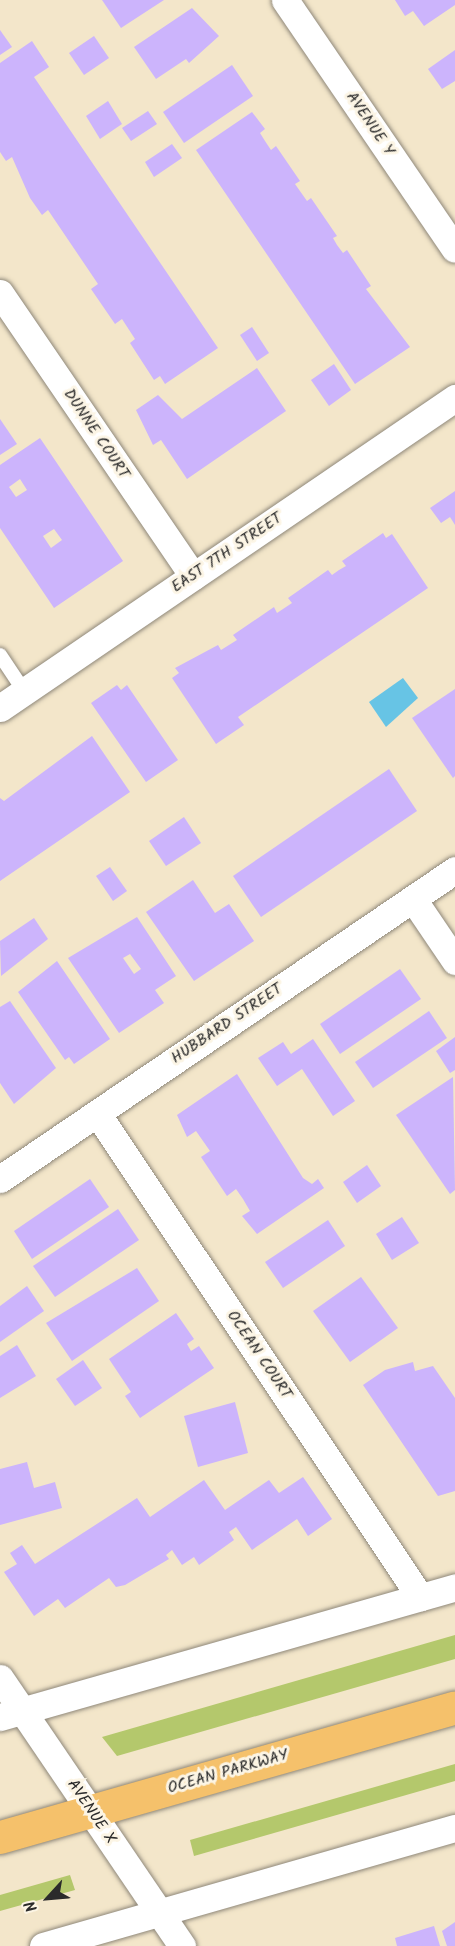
<!DOCTYPE html>
<style>
body{margin:0}
#map{position:relative;width:455px;height:1946px;overflow:hidden;background:#f3e6ca;font-family:Kalam,sans-serif}
div>[style]{position:absolute}
[style*='--x']{left:calc(var(--x)*1px);top:calc(var(--y)*1px);width:calc(var(--w)*1px);rotate:calc(var(--a)*1deg)}
.green>*{inset:0;background:#b4c86c}
.water>*{inset:0;background:#67c4e5}
.building>*{inset:0;background:#ccb4fc}
.roads{filter:drop-shadow(0 0 2px #8f887a) drop-shadow(0 0 2px #8f887a)}
.lane>*{height:14px;margin:-7px;padding:0 7px;transform-origin:7px;border-radius:7px;background:#fff}
.street>*{height:27px;margin:-13.5px;padding:0 13.5px;transform-origin:13.5px;border-radius:13.5px;background:#fff}
.primary>*{height:33px;margin:-16.5px;padding:0 16.5px;transform-origin:16.5px;border-radius:16.5px;background:#f5c16b}
span{translate:-50% -50%;white-space:nowrap;text-align:center;line-height:1.15;-webkit-text-stroke:6px #fcf5e5;paint-order:stroke}
.street-label{font-size:16px;color:#2b2b2b}
.north{position:absolute;left:18px;top:1868px;width:60px;height:60px;-webkit-text-stroke:4px #fcf5e5;paint-order:stroke;rotate:244deg;font-size:16px;font-weight:700;line-height:24px;text-align:center;color:#2b2b2b}
.north::after{content:'';display:block;margin:auto;width:21px;height:27px;background:#2b2b2b;clip-path:polygon(50% 0,100% 100%,50% 72%,0 100%)}
</style>
<div id="map">
<div class="green">
<i style="clip-path:polygon(455px 1635px,455px 1659px,117px 1756px,102px 1737px)"></i>
<i style="clip-path:polygon(455px 1764px,455px 1781px,194px 1856px,190px 1840px)"></i>
<i style="clip-path:polygon(70px 1875px,75px 1890px,0 1911px,0 1895px)"></i>
</div>
<div class="water">
<i style="clip-path:polygon(403px 678px,418px 698px,386px 727px,369px 702px)"></i>
</div>
<div class="building">
<i style="clip-path:polygon(102px 0,164px 0,121px 28px)"></i>
<i style="clip-path:polygon(395px 0,455px 0,455px 5px,424px 26px,413px 11px,405px 16px)"></i>
<i style="clip-path:polygon(192px 8px,219px 36px,189px 63px,186px 59px,156px 79px,134px 47px)"></i>
<i style="clip-path:polygon(0 30px,12px 47px,0 55px)"></i>
<i style="clip-path:polygon(94px 36px,109px 58px,84px 75px,69px 53px)"></i>
<i style="clip-path:polygon(32px 41px,49px 67px,34px 77px,218px 348px,165px 384px,160px 376px,154px 380px,130px 343px,135px 339px,122px 319px,115px 324px,91px 289px,98px 284px,48px 210px,42px 215px,30px 198px,12px 157px,6px 161px,0 152px,0 63px)"></i>
<i style="clip-path:polygon(455px 50px,455px 81px,442px 89px,428px 69px)"></i>
<i style="clip-path:polygon(232px 65px,253px 96px,184px 143px,163px 112px)"></i>
<i style="clip-path:polygon(108px 101px,122px 124px,100px 139px,86px 116px)"></i>
<i style="clip-path:polygon(148px 111px,157px 124px,131px 141px,122px 128px)"></i>
<i style="clip-path:polygon(252px 112px,265px 129px,260px 133px,265px 141px,271px 150px,276px 146px,300px 181px,295px 184px,307px 201px,311px 198px,337px 236px,333px 238px,337px 245px,343px 253px,347px 250px,371px 286px,366px 289px,410px 347px,355px 384px,196px 150px)"></i>
<i style="clip-path:polygon(172px 144px,182px 158px,154px 177px,145px 162px)"></i>
<i style="clip-path:polygon(252px 327px,269px 353px,257px 361px,240px 335px)"></i>
<i style="clip-path:polygon(334px 364px,351px 390px,329px 406px,311px 380px)"></i>
<i style="clip-path:polygon(257px 368px,286px 411px,187px 479px,161px 440px,153px 445px,136px 410px,158px 395px,182px 419px)"></i>
<i style="clip-path:polygon(0 419px,17px 444px,0 455px)"></i>
<i style="clip-path:polygon(evenodd,40px 438px,123px 561px,54px 608px,0 528px,0 465px,40px 438px,20px 479px,27px 490px,16px 497px,9px 487px,20px 479px,40px 438px,54px 529px,62px 540px,51px 548px,43px 536px,54px 529px)"></i>
<i style="clip-path:polygon(455px 491px,455px 525px,450px 517px,441px 523px,430px 508px)"></i>
<i style="clip-path:polygon(383px 533px,386px 538px,392px 534px,428px 588px,238px 717px,244px 725px,216px 744px,172px 678px,179px 673px,175px 668px,218px 645px,221px 650px,237px 640px,233px 635px,274px 607px,277px 613px,292px 603px,288px 598px,328px 570px,332px 575px,339px 570px,346px 566px,342px 561px)"></i>
<i style="clip-path:polygon(117px 685px,121px 690px,127px 685px,178px 760px,146px 782px,91px 703px)"></i>
<i style="clip-path:polygon(455px 689px,455px 776px,453px 778px,412px 718px)"></i>
<i style="clip-path:polygon(92px 736px,130px 792px,0 881px,0 798px,4px 801px)"></i>
<i style="clip-path:polygon(389px 769px,417px 811px,261px 917px,233px 876px)"></i>
<i style="clip-path:polygon(184px 817px,201px 843px,166px 866px,149px 841px)"></i>
<i style="clip-path:polygon(110px 867px,127px 891px,113px 901px,96px 876px)"></i>
<i style="clip-path:polygon(193px 880px,215px 913px,229px 904px,254px 941px,194px 981px,146px 912px)"></i>
<i style="clip-path:polygon(evenodd,137px 917px,176px 976px,155px 990px,164px 1003px,119px 1033px,68px 958px,137px 917px,130px 954px,141px 969px,134px 974px,123px 958px,130px 954px)"></i>
<i style="clip-path:polygon(34px 918px,48px 939px,1px 976px,0 941px)"></i>
<i style="clip-path:polygon(57px 961px,110px 1039px,74px 1064px,69px 1057px,65px 1060px,18px 992px)"></i>
<i style="clip-path:polygon(400px 969px,421px 999px,340px 1054px,320px 1024px)"></i>
<i style="clip-path:polygon(10px 1001px,56px 1068px,14px 1104px,0 1083px,0 1007px)"></i>
<i style="clip-path:polygon(429px 1011px,447px 1038px,373px 1088px,355px 1062px)"></i>
<i style="clip-path:polygon(455px 1037px,455px 1070px,450px 1073px,436px 1051px)"></i>
<i style="clip-path:polygon(313px 1039px,355px 1101px,333px 1116px,302px 1069px,277px 1086px,258px 1058px,283px 1042px,291px 1054px)"></i>
<i style="clip-path:polygon(237px 1074px,303px 1178px,312px 1184px,318px 1179px,324px 1188px,257px 1234px,242px 1216px,250px 1211px,243px 1199px,236px 1189px,227px 1196px,201px 1157px,210px 1151px,196px 1131px,187px 1137px,177px 1115px)"></i>
<i style="clip-path:polygon(453px 1077px,455px 1190px,450px 1194px,396px 1115px)"></i>
<i style="clip-path:polygon(367px 1165px,381px 1186px,357px 1203px,343px 1182px)"></i>
<i style="clip-path:polygon(90px 1179px,109px 1207px,32px 1259px,14px 1231px)"></i>
<i style="clip-path:polygon(118px 1209px,139px 1240px,55px 1297px,33px 1266px)"></i>
<i style="clip-path:polygon(402px 1217px,419px 1243px,392px 1260px,376px 1234px)"></i>
<i style="clip-path:polygon(328px 1220px,345px 1246px,283px 1288px,265px 1262px)"></i>
<i style="clip-path:polygon(137px 1268px,159px 1301px,72px 1361px,46px 1323px)"></i>
<i style="clip-path:polygon(361px 1277px,398px 1328px,350px 1362px,313px 1311px)"></i>
<i style="clip-path:polygon(27px 1286px,44px 1311px,0 1342px,0 1306px)"></i>
<i style="clip-path:polygon(176px 1313px,194px 1339px,187px 1344px,191px 1351px,199px 1346px,214px 1368px,140px 1418px,125px 1396px,131px 1392px,109px 1359px)"></i>
<i style="clip-path:polygon(17px 1345px,36px 1376px,0 1398px,0 1356px)"></i>
<i style="clip-path:polygon(83px 1360px,102px 1388px,75px 1406px,56px 1379px)"></i>
<i style="clip-path:polygon(413px 1362px,415px 1371px,433px 1366px,455px 1398px,455px 1491px,438px 1496px,363px 1385px,385px 1370px)"></i>
<i style="clip-path:polygon(235px 1402px,248px 1453px,198px 1467px,184px 1416px)"></i>
<i style="clip-path:polygon(27px 1462px,34px 1488px,55px 1482px,62px 1508px,0 1525px,0 1469px)"></i>
<i style="clip-path:polygon(303px 1477px,332px 1519px,308px 1536px,297px 1519px,252px 1550px,236px 1527px,229px 1532px,234px 1540px,199px 1565px,194px 1557px,182px 1565px,172px 1550px,166px 1555px,169px 1559px,125px 1585px,116px 1587px,109px 1578px,65px 1608px,58px 1599px,34px 1616px,4px 1572px,17px 1564px,10px 1553px,22px 1545px,35px 1564px,137px 1498px,150px 1517px,204px 1480px,225px 1510px,269px 1480px,279px 1493px)"></i>
<i style="clip-path:polygon(455px 1922px,455px 1946px,447px 1946px,442px 1931px)"></i>
<i style="clip-path:polygon(434px 1926px,440px 1946px,397px 1946px,395px 1938px)"></i>
</div>
<div class="roads">
<div class="lane">
<i style="--x:0;--y:655;--w:43;--a:56.3"></i>
</div>
<div class="street">
<i style="--x:285;--y:0;--w:301;--a:55.7"></i>
<i style="--x:0;--y:293;--w:343;--a:55.7"></i>
<i style="--x:0;--y:708;--w:551;--a:-34.27"></i>
<i style="--x:413;--y:899;--w:75;--a:55.9"></i>
<i style="--x:97;--y:1113;--w:582;--a:56.28"></i>
<i style="--x:0;--y:1179;--w:550;--a:-34.18"></i>
<i style="--x:0;--y:1678;--w:324;--a:55.8"></i>
<i style="--x:0;--y:1717;--w:473;--a:-15.9"></i>
<i style="--x:43;--y:1946;--w:429;--a:-16"></i>
</div>
<div class="primary">
<i style="--x:0;--y:1837;--w:473;--a:-15.9"></i>
</div>
</div>
<div class="street-label">
<span style="left:370px;top:124px;rotate:56deg">AVENUE Y</span>
<span style="left:96px;top:434px;rotate:56deg">DUNNE COURT</span>
<span style="left:227px;top:553px;rotate:-34deg">EAST 7TH STREET</span>
<span style="left:227px;top:1024px;rotate:-34deg">HUBBARD STREET</span>
<span style="left:259px;top:1355px;rotate:56deg">OCEAN COURT</span>
<span style="left:228px;top:1772px;rotate:-16deg">OCEAN PARKWAY</span>
<span style="left:91px;top:1812px;rotate:56deg">AVENUE X</span>
</div>
<div class="north">N</div>
</div>
